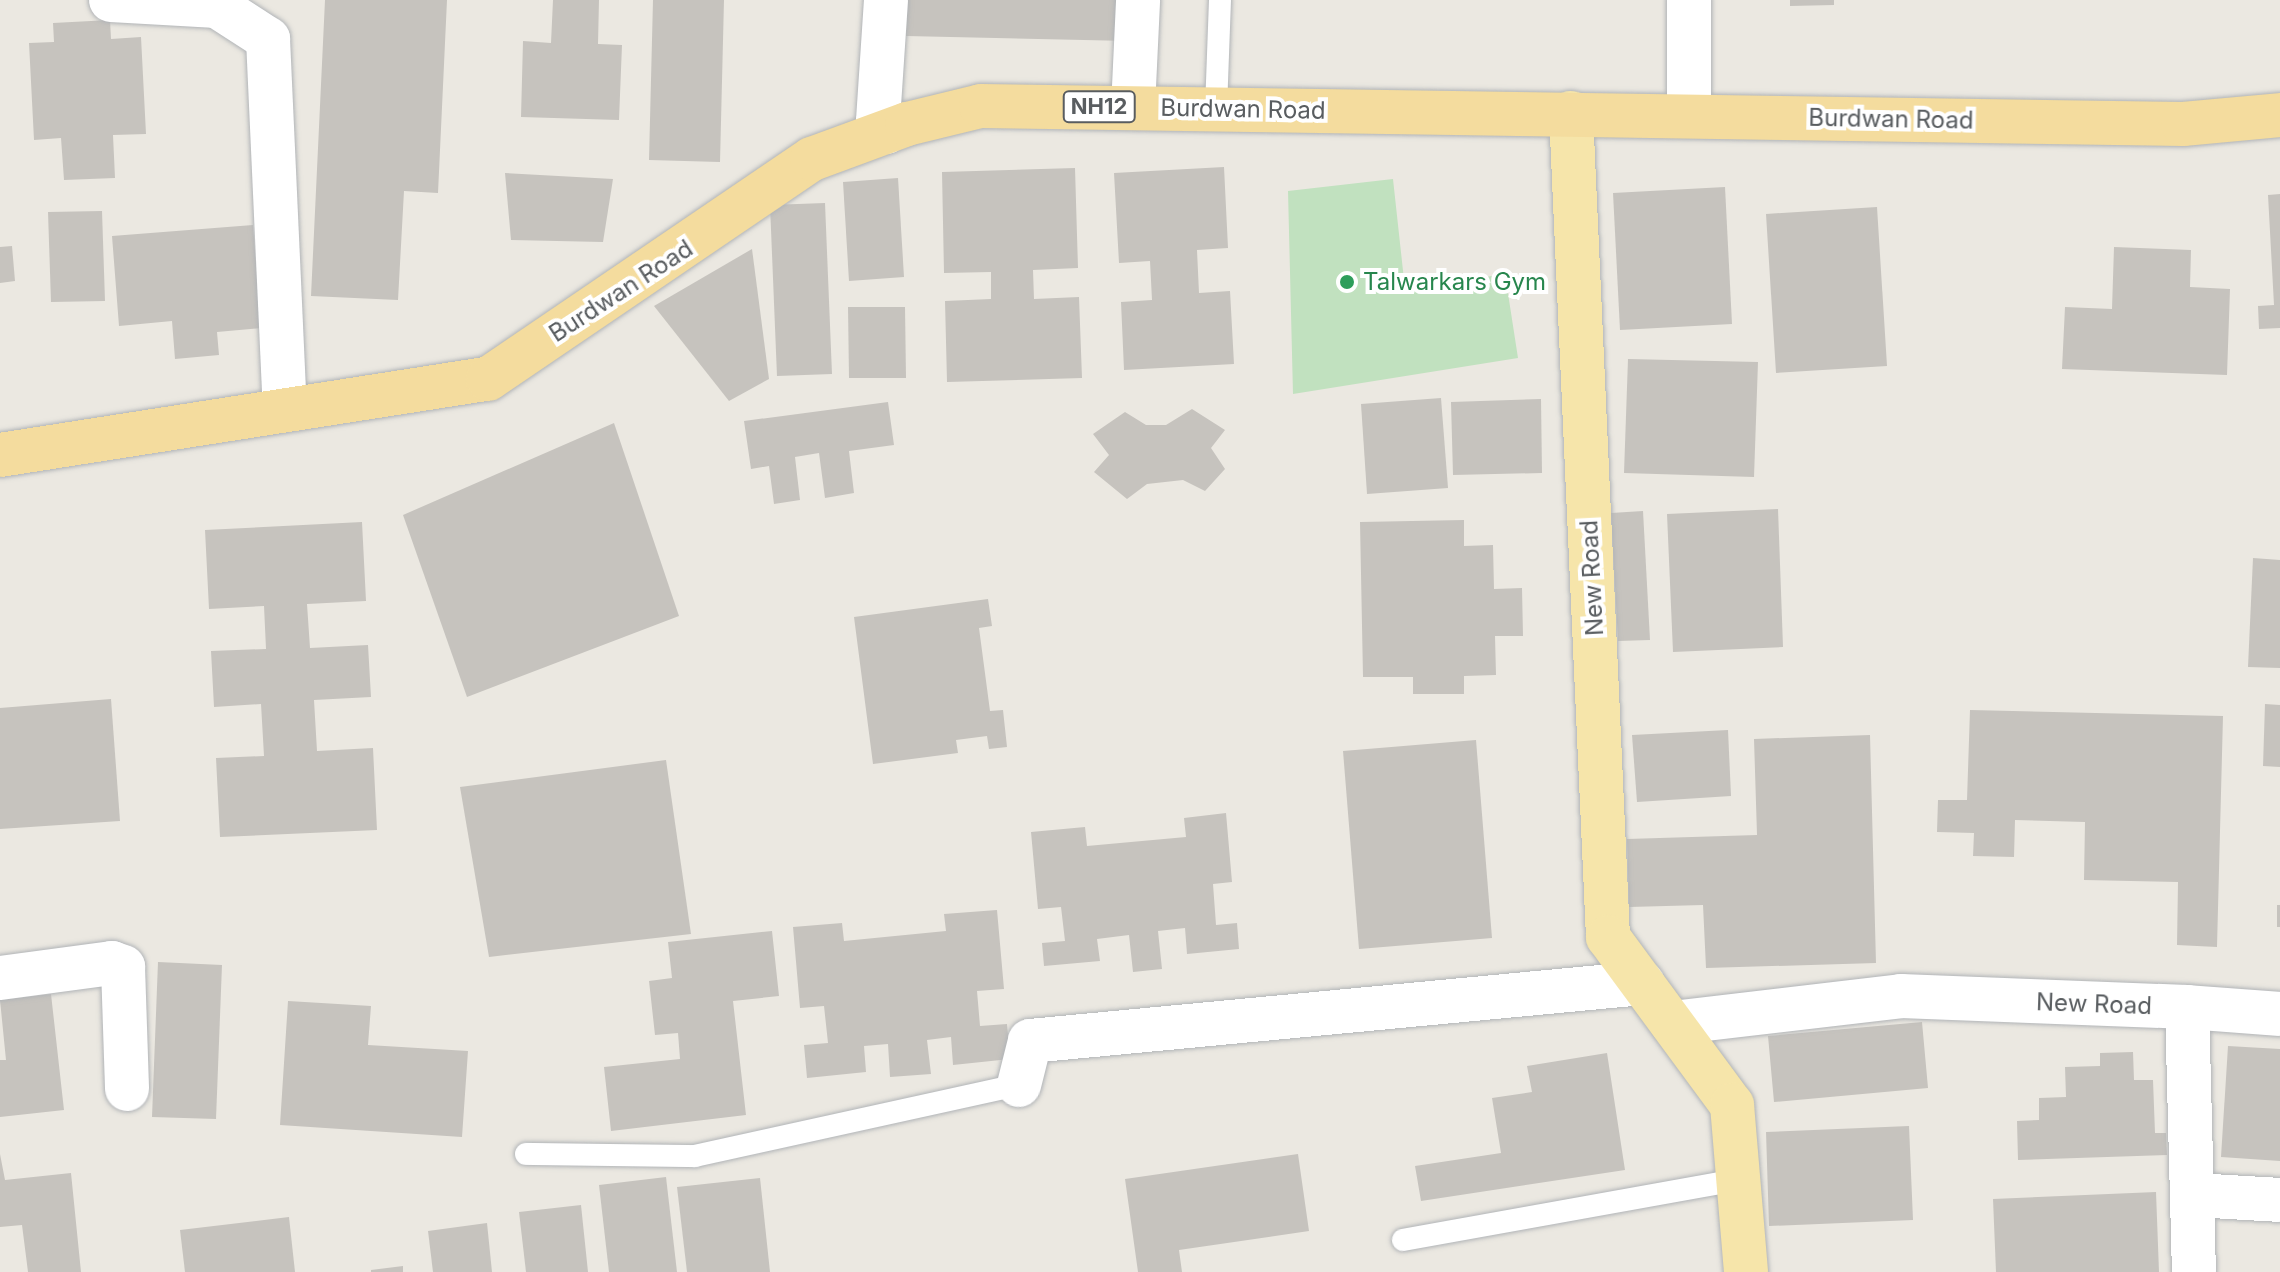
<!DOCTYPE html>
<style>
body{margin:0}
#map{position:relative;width:2280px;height:1272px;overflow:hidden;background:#ebe8e1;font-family:Inter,sans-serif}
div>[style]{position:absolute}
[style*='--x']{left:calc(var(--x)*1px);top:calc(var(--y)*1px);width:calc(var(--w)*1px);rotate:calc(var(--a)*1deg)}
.green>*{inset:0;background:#c1e1bf}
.building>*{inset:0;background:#c6c3be}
.roads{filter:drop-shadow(0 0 2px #b1b4b7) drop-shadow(0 0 2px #b1b4b7)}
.service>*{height:22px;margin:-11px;padding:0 11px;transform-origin:11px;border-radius:11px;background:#fff}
.minor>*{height:44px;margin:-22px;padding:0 22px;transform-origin:22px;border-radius:22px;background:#fff}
.primary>*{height:44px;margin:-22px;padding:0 22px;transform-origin:22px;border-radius:22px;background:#f6e5aa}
.trunk>*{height:44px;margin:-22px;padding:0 22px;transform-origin:22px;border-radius:22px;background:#f4dc9e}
.dots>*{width:22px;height:22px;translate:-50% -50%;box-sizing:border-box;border:4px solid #fff;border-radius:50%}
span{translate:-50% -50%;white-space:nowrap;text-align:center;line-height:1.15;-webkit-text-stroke:8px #fff;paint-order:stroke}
.shield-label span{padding:2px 6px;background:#fff;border:2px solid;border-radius:6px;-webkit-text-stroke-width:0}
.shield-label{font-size:22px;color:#595d60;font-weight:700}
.street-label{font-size:24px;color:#595d60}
.leisure-label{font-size:24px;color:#27864d}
.left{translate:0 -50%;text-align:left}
</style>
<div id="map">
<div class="green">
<i style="clip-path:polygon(1393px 179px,1405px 289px,1505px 274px,1518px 358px,1293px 394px,1288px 191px)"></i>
</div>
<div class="building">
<i style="clip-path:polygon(325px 0,447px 0,438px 193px,404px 191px,398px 300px,311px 296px)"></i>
<i style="clip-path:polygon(553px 0,599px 0,598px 44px,622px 45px,619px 120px,521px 117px,523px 41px,551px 43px)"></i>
<i style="clip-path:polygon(653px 0,724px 0,720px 162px,649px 160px)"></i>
<i style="clip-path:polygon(907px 0,1130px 0,1129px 41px,906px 36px)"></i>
<i style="clip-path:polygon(1790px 0,1834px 0,1834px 5px,1790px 6px)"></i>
<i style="clip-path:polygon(110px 20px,111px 39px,141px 37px,146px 134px,113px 135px,115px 178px,64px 180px,61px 138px,34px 140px,29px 43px,54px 42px,53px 23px)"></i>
<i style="clip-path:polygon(1224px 167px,1228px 248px,1197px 250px,1199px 293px,1230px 291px,1234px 364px,1124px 370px,1121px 302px,1152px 300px,1150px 261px,1119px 263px,1114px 173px)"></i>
<i style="clip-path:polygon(1075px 168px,1078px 268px,1033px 270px,1034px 299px,1079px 297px,1082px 378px,947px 382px,945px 301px,991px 299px,991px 272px,944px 273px,942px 172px)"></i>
<i style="clip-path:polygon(505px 173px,613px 179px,603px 242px,511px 240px)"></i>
<i style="clip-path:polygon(898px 178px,904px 277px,849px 281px,843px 182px)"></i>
<i style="clip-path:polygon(1725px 187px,1732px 324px,1620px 330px,1613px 193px)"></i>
<i style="clip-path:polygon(2280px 194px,2280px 328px,2259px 329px,2258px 306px,2274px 305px,2268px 195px)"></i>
<i style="clip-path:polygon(825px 203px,832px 374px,777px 376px,770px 205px)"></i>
<i style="clip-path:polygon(1877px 207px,1887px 366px,1776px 373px,1766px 214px)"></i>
<i style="clip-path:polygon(102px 211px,105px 301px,51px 302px,48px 212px)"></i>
<i style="clip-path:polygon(253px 225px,261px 328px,217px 332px,219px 355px,175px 359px,172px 321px,119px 326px,112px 236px)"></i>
<i style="clip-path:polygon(12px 246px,15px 281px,0 283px,0 247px)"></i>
<i style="clip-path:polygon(2114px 247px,2191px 250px,2190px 287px,2230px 289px,2227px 375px,2062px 369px,2065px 307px,2112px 309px)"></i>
<i style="clip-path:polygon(752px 249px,769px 379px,729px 401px,654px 306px)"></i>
<i style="clip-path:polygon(848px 307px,905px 307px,906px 378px,849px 378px)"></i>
<i style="clip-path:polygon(1628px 359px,1758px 362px,1754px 477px,1624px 473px)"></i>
<i style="clip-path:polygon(1441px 398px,1448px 488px,1367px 494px,1361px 404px)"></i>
<i style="clip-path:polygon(1541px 399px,1542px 473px,1453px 475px,1451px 402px)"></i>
<i style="clip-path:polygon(888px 402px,894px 445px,849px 451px,854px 493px,825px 498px,819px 453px,795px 457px,800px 500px,774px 504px,769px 466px,751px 469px,744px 421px)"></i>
<i style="clip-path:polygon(1192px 409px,1225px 430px,1211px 448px,1225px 469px,1205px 491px,1183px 480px,1147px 484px,1127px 499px,1094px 472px,1109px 455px,1093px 434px,1125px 412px,1146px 425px,1166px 425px)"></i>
<i style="clip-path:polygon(614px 423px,679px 616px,467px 697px,403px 515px)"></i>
<i style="clip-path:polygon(1778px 509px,1783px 647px,1673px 652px,1667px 514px)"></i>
<i style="clip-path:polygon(1643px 511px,1650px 640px,1618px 641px,1611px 513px)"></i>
<i style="clip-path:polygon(1464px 520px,1464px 546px,1493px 545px,1494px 589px,1522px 588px,1523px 636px,1495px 636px,1496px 675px,1464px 676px,1464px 694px,1413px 694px,1413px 677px,1363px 677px,1360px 522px)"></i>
<i style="clip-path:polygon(362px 522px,366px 601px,307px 604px,310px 648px,368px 645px,371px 697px,314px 700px,317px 751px,373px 748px,377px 830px,220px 837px,216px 758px,264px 756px,261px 704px,214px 707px,211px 651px,266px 649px,264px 606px,209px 609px,205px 530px)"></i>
<i style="clip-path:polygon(2253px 558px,2280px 560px,2280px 668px,2248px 667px)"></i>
<i style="clip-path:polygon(988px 599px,992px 626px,979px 628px,990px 711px,1003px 710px,1007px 747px,989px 749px,987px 736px,956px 740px,958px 753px,873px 764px,854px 617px)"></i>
<i style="clip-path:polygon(111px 699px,120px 821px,0 829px,0 708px)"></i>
<i style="clip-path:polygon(2265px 704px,2280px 705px,2280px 767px,2263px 766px)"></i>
<i style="clip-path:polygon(1970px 710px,2223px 716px,2217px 947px,2177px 945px,2178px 882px,2084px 880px,2085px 822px,2015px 820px,2014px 857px,1973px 856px,1974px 833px,1937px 832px,1938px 800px,1967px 800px)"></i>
<i style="clip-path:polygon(1728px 730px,1731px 796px,1637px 802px,1632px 735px)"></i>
<i style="clip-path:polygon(1870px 735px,1876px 963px,1706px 968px,1703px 905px,1629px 907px,1627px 839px,1757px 835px,1754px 739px)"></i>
<i style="clip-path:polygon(1476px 740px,1492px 938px,1359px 949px,1343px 751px)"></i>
<i style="clip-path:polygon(666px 760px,691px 934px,489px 957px,460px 787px)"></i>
<i style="clip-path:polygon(1226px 813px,1232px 882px,1213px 884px,1216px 925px,1237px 923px,1239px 949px,1187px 954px,1185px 928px,1158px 931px,1162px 969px,1133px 972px,1129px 935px,1097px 939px,1100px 961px,1044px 966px,1042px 943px,1065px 941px,1061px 907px,1038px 909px,1031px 832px,1085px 827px,1087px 846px,1186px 837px,1184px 818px)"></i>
<i style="clip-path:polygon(2277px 905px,2280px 905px,2280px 927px,2277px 927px)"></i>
<i style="clip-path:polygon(997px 910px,1004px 989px,977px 991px,980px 1026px,1007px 1024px,1010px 1059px,953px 1065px,951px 1037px,927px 1040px,931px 1074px,890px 1077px,888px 1044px,864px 1046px,866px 1072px,807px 1078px,804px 1045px,828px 1043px,824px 1006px,800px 1008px,793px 927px,842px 923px,844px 941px,946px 931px,944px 914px)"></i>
<i style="clip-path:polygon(772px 931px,779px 996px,733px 1001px,746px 1115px,611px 1131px,604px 1067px,680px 1059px,678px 1033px,655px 1035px,649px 981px,672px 978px,668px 942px)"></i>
<i style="clip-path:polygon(158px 962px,222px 965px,216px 1119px,152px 1117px)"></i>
<i style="clip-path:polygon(51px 994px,64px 1110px,0 1117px,0 1060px,6px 1060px,0 1000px)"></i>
<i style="clip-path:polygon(288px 1001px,371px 1006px,368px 1045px,468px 1051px,462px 1137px,280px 1125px)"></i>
<i style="clip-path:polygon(1922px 1022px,1928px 1088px,1774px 1102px,1768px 1036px)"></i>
<i style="clip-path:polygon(2228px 1046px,2280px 1049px,2280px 1161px,2221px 1157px)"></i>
<i style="clip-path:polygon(2133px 1052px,2134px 1080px,2153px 1080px,2155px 1133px,2166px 1133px,2167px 1155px,2018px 1160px,2017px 1121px,2039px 1120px,2039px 1098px,2066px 1097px,2065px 1067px,2100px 1066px,2100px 1053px)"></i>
<i style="clip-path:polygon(1607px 1053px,1625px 1170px,1421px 1201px,1415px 1166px,1501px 1153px,1492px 1098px,1532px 1092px,1527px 1066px)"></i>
<i style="clip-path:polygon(1909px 1126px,1913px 1220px,1769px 1226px,1766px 1132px)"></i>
<i style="clip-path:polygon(0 1154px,5px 1180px,71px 1173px,81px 1272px,28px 1272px,22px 1225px,0 1227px)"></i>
<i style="clip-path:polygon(1298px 1154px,1309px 1231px,1179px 1250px,1182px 1272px,1138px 1272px,1125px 1179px)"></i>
<i style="clip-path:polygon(666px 1177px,677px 1272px,609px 1272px,599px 1185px)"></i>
<i style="clip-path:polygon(760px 1178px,770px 1272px,687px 1272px,677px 1187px)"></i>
<i style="clip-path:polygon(2156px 1192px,2159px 1272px,1996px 1272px,1993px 1199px)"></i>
<i style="clip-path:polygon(581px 1205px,588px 1272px,526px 1272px,519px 1212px)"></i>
<i style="clip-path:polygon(289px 1217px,295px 1272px,185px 1272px,180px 1230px)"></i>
<i style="clip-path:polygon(487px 1223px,492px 1272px,433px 1272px,428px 1231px)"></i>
<i style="clip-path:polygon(403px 1266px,403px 1272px,371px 1272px,371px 1270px)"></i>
</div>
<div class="roads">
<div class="service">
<i style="--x:1216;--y:109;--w:109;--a:-87.9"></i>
<i style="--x:526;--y:1154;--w:169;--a:0.7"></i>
<i style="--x:695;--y:1156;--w:332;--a:-12.4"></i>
<i style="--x:1403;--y:1240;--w:340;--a:-10.2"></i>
</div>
<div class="minor">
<i style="--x:111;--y:0;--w:106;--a:3.2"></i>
<i style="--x:217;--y:6;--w:61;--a:32.9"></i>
<i style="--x:268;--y:39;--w:371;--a:87.4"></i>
<i style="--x:886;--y:0;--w:122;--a:93.8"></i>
<i style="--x:878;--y:122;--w:13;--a:48"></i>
<i style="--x:1689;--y:0;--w:115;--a:90"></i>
<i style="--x:1133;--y:108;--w:108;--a:-87.3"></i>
<i style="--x:0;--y:978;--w:113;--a:-7.6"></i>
<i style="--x:112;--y:963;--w:12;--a:20"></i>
<i style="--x:123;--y:967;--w:122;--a:88.1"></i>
<i style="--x:2187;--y:1007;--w:93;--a:4.3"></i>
<i style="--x:1672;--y:1023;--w:231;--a:-6.7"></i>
<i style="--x:1901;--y:996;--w:286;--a:2.2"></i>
<i style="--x:2187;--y:1007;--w:265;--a:88.5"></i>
<i style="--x:1019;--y:1085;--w:45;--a:-76"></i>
<i style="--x:1030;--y:1041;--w:615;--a:-5.41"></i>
<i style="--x:2194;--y:1195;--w:86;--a:3.3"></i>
</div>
<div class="primary">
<i style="--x:1571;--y:113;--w:825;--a:87.43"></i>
<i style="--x:1608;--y:937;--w:209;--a:53.6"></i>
<i style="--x:1732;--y:1105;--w:168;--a:85.2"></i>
</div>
<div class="trunk">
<i style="--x:0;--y:455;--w:494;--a:-8.9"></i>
<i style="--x:488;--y:379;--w:392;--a:-34.2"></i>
<i style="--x:812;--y:159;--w:101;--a:-20.2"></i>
<i style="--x:907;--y:124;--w:76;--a:-13.7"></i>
<i style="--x:981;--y:106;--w:1202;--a:0.86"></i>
<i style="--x:2183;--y:124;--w:97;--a:-5.3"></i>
</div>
</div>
<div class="dots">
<i style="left:1347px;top:282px;background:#2e9e5b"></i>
</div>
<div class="shield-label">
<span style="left:1099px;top:107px">NH12</span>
</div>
<div class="street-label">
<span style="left:1243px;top:109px;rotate:1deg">Burdwan Road</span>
<span style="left:1891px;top:119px;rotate:1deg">Burdwan Road</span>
<span style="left:621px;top:291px;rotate:-33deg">Burdwan Road</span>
<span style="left:1592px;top:578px;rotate:-93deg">New Road</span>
<span style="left:2094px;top:1004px;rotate:2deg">New Road</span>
</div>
<div class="leisure-label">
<span class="left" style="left:1363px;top:282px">Talwarkars Gym</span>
</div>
</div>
